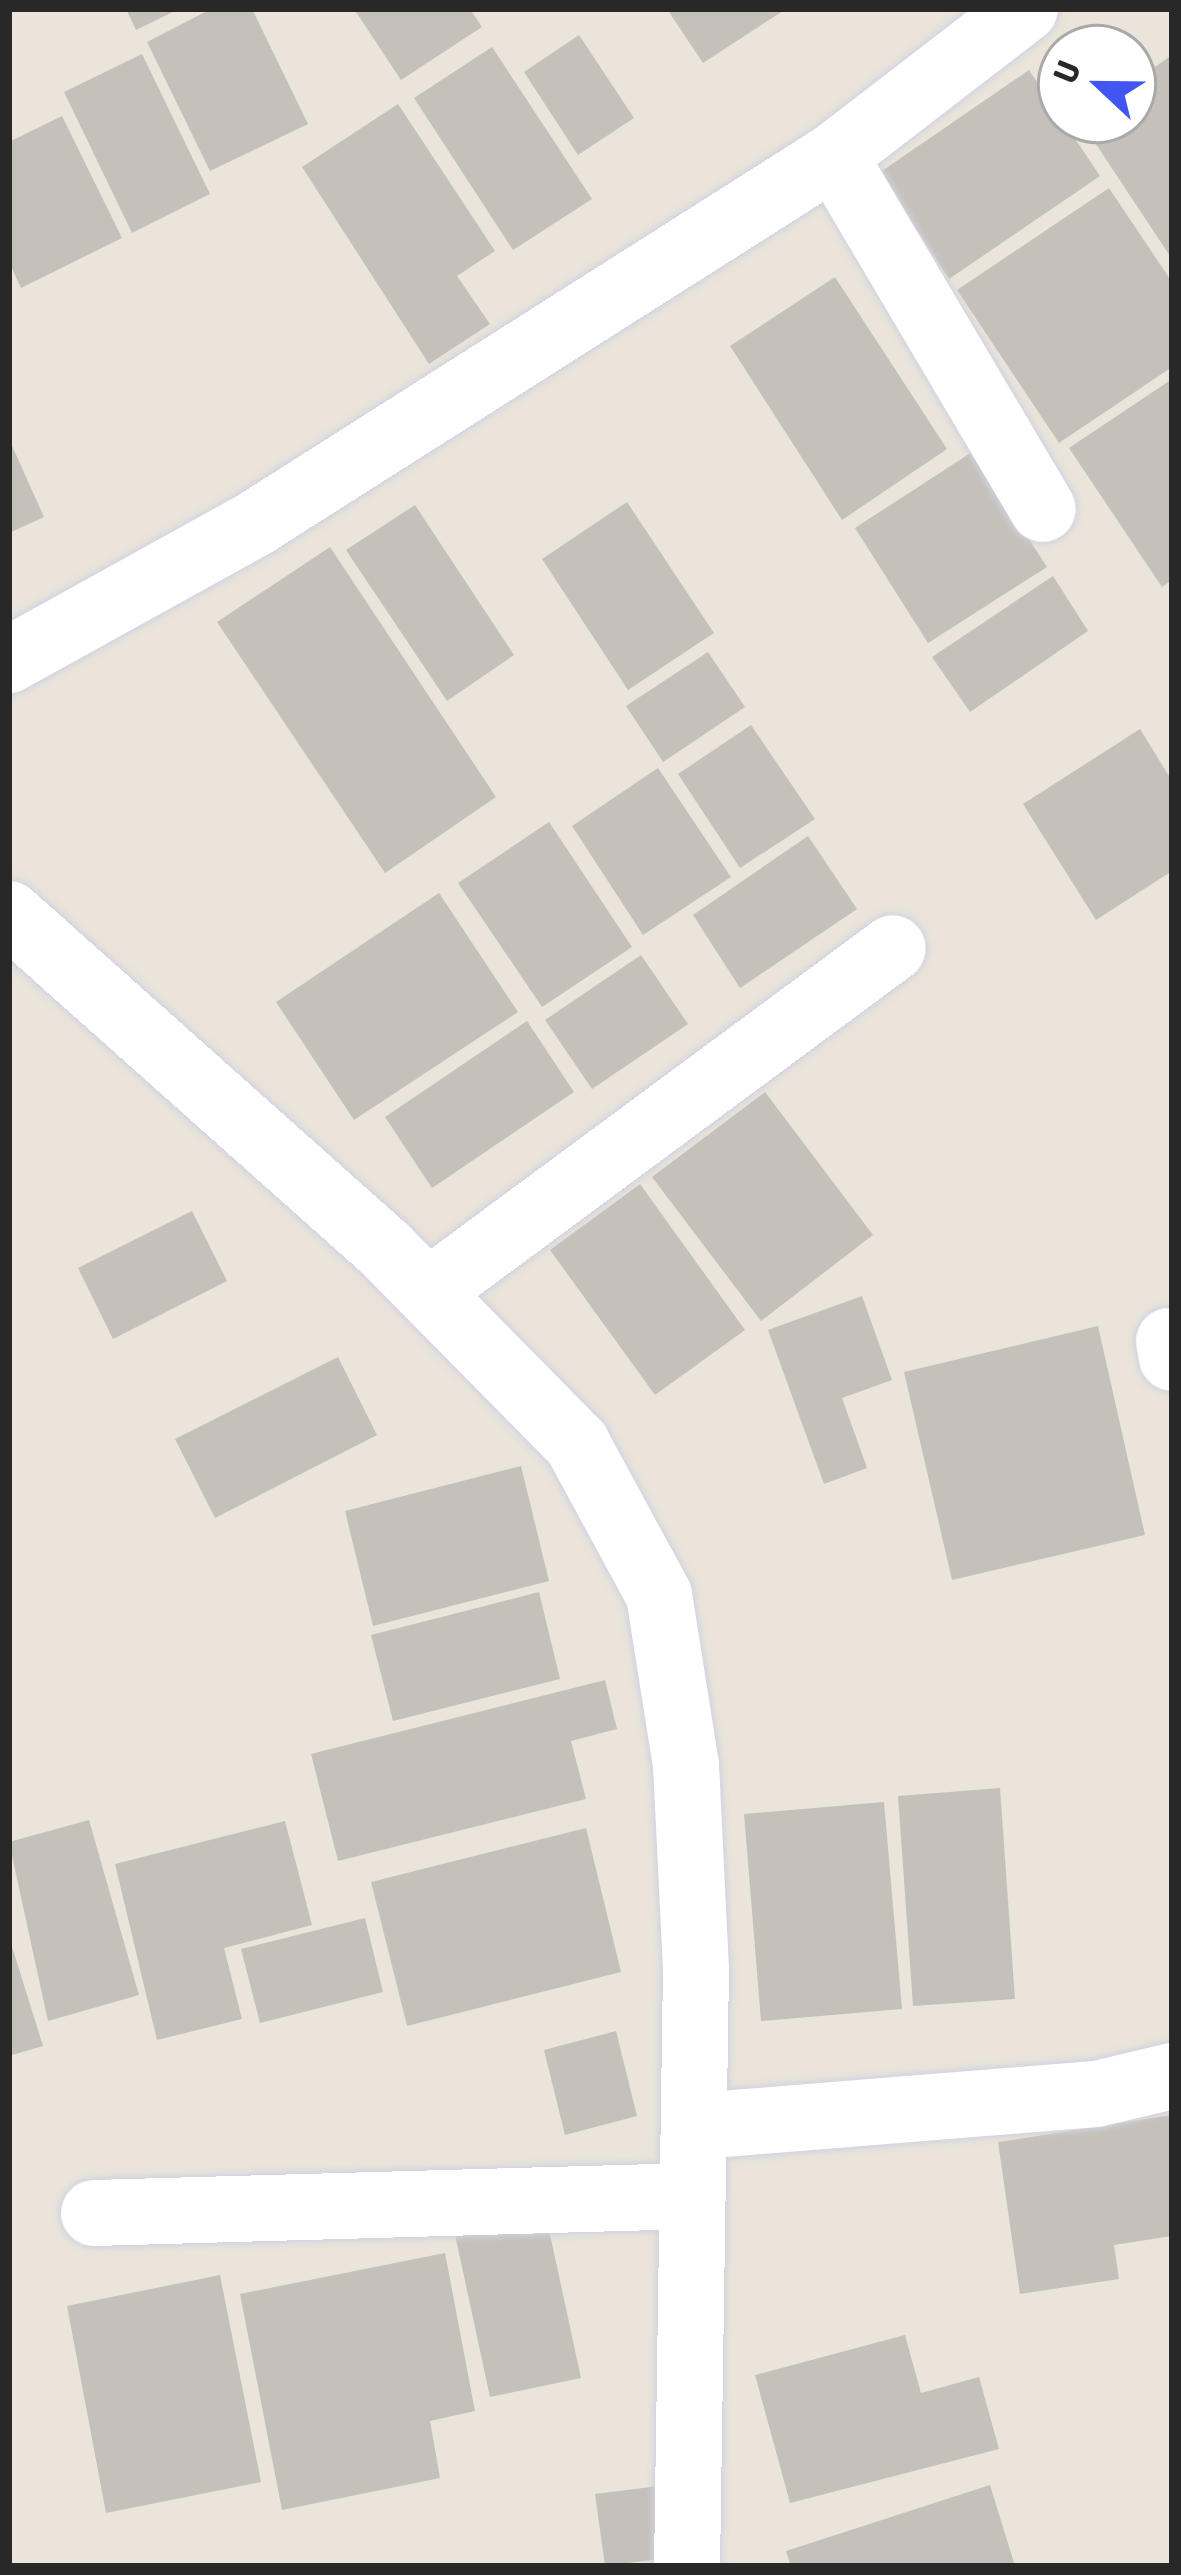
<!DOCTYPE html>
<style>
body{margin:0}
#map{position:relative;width:1181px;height:2575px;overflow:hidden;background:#eae4da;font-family:"Asap Condensed",sans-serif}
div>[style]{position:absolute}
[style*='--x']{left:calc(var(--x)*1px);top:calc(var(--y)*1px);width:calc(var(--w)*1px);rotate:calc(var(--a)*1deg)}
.building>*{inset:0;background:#c5c1ba}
.roads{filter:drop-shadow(0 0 3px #d0d2e1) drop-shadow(0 0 3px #d0d2e1)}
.minor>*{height:66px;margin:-33px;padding:0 33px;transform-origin:33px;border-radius:33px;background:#fff}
span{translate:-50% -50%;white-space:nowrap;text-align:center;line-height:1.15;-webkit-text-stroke:10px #fff;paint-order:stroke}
.frame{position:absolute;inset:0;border:12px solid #282828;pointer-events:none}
.north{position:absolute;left:1037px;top:24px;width:120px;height:120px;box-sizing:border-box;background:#fff;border:3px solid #a9a9a9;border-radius:50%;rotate:292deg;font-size:33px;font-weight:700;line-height:48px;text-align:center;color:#282828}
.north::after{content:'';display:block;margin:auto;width:42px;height:54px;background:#4055f2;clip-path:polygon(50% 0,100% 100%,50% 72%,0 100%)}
</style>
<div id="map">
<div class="building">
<i style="clip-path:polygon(126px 9px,179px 9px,136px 30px)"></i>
<i style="clip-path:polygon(211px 9px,252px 9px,308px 124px,210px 171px,147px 42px)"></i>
<i style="clip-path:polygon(354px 9px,470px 9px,482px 27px,401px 80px)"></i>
<i style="clip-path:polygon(667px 9px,786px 9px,703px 63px)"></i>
<i style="clip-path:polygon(579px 35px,634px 118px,578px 155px,524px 72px)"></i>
<i style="clip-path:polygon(492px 47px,592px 199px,513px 250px,414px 98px)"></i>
<i style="clip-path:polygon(142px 54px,210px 194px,132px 233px,64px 92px)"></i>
<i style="clip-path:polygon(1172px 55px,1172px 259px,1080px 120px,1133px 120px,1133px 82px)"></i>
<i style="clip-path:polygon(1029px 70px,1100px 176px,949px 279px,879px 173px)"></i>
<i style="clip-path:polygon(398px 104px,495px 251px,457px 276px,490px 324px,429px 364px,302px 167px)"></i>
<i style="clip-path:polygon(62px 116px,122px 238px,21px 288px,9px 262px,9px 142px)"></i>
<i style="clip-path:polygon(1109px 188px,1172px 282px,1172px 367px,1059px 443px,957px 290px)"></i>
<i style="clip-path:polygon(835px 277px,947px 449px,842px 520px,730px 346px)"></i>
<i style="clip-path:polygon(1172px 379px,1172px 580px,1162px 587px,1069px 448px)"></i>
<i style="clip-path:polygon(9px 439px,44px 517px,9px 533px)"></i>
<i style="clip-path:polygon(972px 452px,1047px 567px,928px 643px,855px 528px)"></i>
<i style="clip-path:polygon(627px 502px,714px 633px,628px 690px,542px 559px)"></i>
<i style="clip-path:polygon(415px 505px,514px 655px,447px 701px,346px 550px)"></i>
<i style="clip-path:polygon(330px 547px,496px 797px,385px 873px,217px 622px)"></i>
<i style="clip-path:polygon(1053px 576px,1088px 631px,970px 712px,932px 657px)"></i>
<i style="clip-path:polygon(708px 652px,745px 707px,663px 762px,626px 706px)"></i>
<i style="clip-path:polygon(751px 725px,815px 819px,740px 868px,678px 774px)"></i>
<i style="clip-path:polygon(1140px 729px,1172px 781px,1172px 871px,1096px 920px,1023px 804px)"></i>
<i style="clip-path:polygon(658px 768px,731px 877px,643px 935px,572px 826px)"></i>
<i style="clip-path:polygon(549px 822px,632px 947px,542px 1007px,458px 883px)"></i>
<i style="clip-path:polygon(808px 836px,857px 909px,740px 988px,693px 915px)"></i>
<i style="clip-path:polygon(439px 893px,518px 1012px,354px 1120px,276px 1002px)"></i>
<i style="clip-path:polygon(641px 955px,688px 1024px,592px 1089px,545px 1020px)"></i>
<i style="clip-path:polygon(527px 1021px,574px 1092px,432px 1188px,385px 1117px)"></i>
<i style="clip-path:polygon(765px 1092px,873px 1235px,761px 1321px,652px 1177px)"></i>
<i style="clip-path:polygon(640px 1184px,745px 1330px,655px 1395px,550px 1250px)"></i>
<i style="clip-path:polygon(192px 1211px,227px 1281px,113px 1339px,78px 1268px)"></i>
<i style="clip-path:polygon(862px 1296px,892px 1380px,842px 1398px,867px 1468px,824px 1484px,768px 1330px)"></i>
<i style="clip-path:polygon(1098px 1326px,1145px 1535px,952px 1580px,904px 1372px)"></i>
<i style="clip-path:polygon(338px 1357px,377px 1435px,215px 1518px,175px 1439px)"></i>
<i style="clip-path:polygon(521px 1466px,549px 1581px,373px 1626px,345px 1511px)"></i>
<i style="clip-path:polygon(539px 1592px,560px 1679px,393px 1721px,371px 1635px)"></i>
<i style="clip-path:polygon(605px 1680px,617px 1729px,571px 1741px,586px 1799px,338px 1861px,311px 1754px)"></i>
<i style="clip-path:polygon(1000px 1788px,1015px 1999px,913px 2006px,898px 1796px)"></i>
<i style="clip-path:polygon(884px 1802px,902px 2009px,761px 2021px,744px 1814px)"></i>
<i style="clip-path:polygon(89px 1820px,139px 1995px,48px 2021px,9px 1842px)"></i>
<i style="clip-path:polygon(285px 1821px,312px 1925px,224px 1948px,242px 2019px,157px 2040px,115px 1864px)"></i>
<i style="clip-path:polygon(586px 1828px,621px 1972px,407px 2026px,371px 1882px)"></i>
<i style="clip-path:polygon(365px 1918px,383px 1992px,260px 2023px,241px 1949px)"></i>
<i style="clip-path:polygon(9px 1937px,43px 2046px,9px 2056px)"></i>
<i style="clip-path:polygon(616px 2031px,637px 2116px,565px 2135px,544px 2050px)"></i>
<i style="clip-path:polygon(1171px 2115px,1172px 2236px,1114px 2245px,1119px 2279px,1020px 2294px,998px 2142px)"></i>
<i style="clip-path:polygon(545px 2211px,581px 2378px,490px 2397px,454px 2230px)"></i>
<i style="clip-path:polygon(445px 2253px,475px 2411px,430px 2421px,440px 2478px,282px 2510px,240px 2294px)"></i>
<i style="clip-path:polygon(220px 2275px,261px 2482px,106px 2513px,67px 2306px)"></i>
<i style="clip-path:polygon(905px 2335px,921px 2393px,979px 2377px,999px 2449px,790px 2503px,755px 2375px)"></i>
<i style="clip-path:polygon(990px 2485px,1015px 2566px,791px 2566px,786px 2551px)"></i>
<i style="clip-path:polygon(659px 2486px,668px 2558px,605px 2566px,595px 2494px)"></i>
</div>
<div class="roads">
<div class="minor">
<i style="--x:834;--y:156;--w:410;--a:59.4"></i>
<i style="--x:9;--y:660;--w:282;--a:-29"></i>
<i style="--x:256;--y:523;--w:685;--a:-32.41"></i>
<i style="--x:834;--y:156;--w:241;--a:-37.6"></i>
<i style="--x:9;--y:914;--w:504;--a:41.7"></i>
<i style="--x:385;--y:1249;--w:274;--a:45.4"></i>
<i style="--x:577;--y:1444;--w:172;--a:61.5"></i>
<i style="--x:659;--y:1595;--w:172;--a:81"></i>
<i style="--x:686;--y:1765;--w:204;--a:87.2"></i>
<i style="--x:696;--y:1969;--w:597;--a:90.86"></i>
<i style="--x:428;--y:1292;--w:578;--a:-36.49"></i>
<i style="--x:1169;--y:1341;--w:17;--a:80"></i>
<i style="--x:698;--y:2126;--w:399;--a:-4.6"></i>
<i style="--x:1096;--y:2094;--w:78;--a:-13.3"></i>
<i style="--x:94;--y:2213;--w:597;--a:-1.63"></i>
</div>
</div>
<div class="frame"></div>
<div class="north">U</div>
</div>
